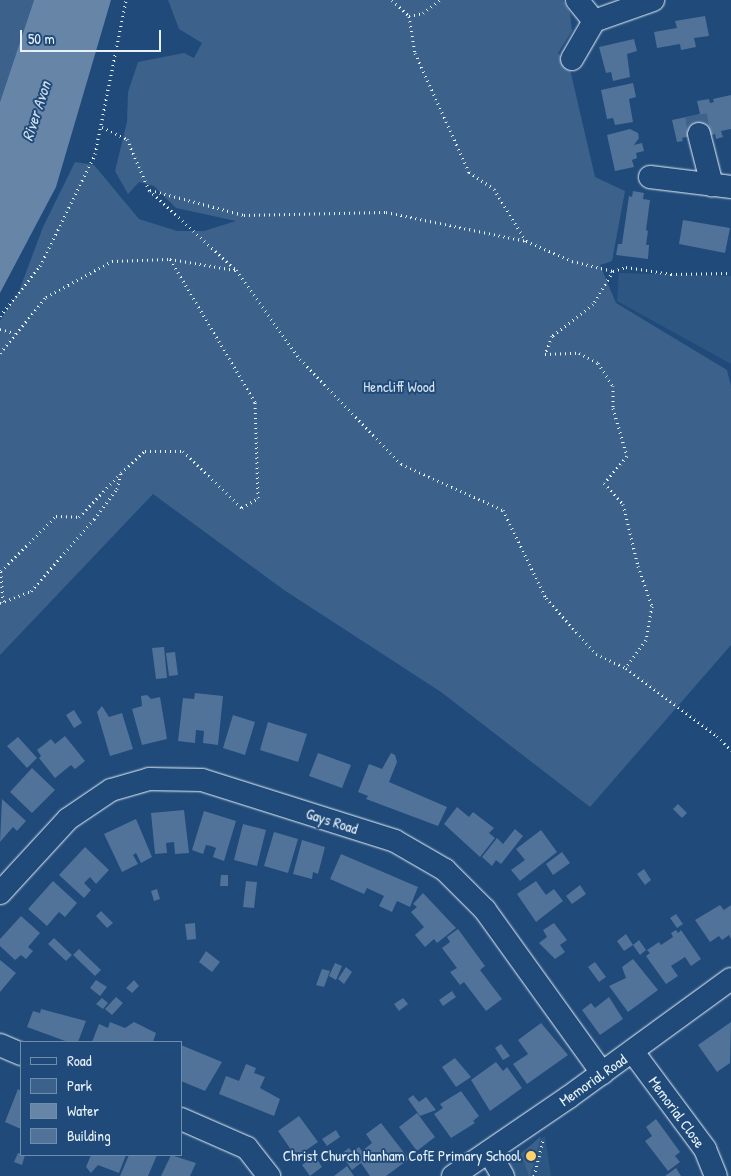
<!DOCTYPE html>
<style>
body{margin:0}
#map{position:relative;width:731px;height:1176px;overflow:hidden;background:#1f4a7a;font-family:"Patrick Hand",sans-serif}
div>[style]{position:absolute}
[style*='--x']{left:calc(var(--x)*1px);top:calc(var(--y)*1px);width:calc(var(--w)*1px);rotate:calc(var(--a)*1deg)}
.built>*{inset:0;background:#2e5683}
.green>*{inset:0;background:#3c628c}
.water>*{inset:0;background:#6685a7}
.building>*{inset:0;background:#517399}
.minor-tunnel>*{height:22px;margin-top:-11px;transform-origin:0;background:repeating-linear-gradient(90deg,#3d638d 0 22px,transparent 0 33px)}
.path>*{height:3px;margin-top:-1.5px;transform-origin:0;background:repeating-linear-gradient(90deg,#e8f1f8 0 1px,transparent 0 5px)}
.roads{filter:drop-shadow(0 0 1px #e8f1f8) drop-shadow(0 0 1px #e8f1f8)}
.minor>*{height:22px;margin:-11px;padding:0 11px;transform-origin:11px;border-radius:11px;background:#1f4a7a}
.dots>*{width:14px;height:14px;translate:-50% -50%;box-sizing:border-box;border:2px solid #1f4a7a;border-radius:50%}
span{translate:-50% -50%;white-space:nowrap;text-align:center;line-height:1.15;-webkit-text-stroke:4px #1f4a7a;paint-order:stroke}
.park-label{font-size:15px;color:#d7e3ed}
.street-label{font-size:15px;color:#e8f1f8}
.poi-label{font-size:15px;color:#e8f1f8}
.right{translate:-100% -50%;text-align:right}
.water-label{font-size:16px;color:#d4e1ec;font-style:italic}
.legend{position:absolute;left:20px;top:1041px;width:162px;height:115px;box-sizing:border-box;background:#1f4a7a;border:1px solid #6f8dac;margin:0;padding:6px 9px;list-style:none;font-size:15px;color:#e8f1f8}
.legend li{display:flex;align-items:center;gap:10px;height:25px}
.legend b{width:25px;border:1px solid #6f8dac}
.scale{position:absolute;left:20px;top:30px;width:141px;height:22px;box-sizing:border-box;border:2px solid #e8f1f8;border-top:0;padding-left:6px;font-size:15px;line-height:18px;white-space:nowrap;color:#e8f1f8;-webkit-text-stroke:4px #1f4a7a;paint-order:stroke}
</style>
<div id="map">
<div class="built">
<i style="clip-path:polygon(619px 273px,731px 276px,731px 364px,617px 301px)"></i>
<i style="clip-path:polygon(545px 1136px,551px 1176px,485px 1176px)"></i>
</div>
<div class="green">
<i style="clip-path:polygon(0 0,34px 0,0 102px)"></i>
<i style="clip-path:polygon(168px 0,563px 0,570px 13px,572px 31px,558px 53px,569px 65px,595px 177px,625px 191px,612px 261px,600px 265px,616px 303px,727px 370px,731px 386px,731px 645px,590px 807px,441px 692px,284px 590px,153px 494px,0 655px,0 321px,19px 291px,43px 227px,75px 162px,94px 165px,139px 219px,177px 231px,204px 231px,236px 221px,176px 208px,154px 186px,139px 182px,128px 194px,115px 171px,127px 122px,128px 92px,138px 62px,184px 53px,194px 58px,202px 43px,179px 29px)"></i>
<i style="clip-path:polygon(541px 1136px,530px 1176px,529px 1176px,521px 1154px)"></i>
</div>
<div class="water">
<i style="clip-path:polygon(34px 0,111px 0,56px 187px,0 293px,0 102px)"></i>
</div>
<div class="building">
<i style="clip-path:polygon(705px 16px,709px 36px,694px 38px,696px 47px,681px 50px,680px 44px,657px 48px,654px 32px,677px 28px,675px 21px)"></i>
<i style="clip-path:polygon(634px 39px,637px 51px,627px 54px,630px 77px,613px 81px,611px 72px,606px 73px,599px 47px)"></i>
<i style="clip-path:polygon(633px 83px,636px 97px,629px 99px,633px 122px,615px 125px,613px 118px,607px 119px,601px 90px)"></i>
<i style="clip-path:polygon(731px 95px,731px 129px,721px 131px,723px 137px,716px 139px,715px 134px,705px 137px,704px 133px,682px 138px,683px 141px,677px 142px,672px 120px,700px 114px,697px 101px,709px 99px,710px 103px,714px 102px,713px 99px)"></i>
<i style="clip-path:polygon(630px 129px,638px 133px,639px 138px,634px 145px,642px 143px,644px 151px,636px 153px,637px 158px,632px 160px,634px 167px,615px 171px,607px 135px)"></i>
<i style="clip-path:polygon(633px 191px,644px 193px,643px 199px,650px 200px,646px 230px,648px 231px,646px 245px,649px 245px,648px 259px,616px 255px,618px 244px,622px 244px,629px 196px,632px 197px)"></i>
<i style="clip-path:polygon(683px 220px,730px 228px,725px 253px,679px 244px)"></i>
<i style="clip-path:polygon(164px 647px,167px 678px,156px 679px,152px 648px)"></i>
<i style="clip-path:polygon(175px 652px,178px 675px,169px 676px,166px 653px)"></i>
<i style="clip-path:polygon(195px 693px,223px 696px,218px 745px,203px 743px,204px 731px,196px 730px,195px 743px,178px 741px,183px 698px,194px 699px)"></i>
<i style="clip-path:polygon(147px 695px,151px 699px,160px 697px,167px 739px,142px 745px,132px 709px,142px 706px,141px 696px)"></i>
<i style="clip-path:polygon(102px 706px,109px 717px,122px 713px,133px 749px,110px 756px,97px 712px)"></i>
<i style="clip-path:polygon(74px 710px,82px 723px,74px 728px,66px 715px)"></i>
<i style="clip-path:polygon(233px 715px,255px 722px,245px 755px,223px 748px)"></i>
<i style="clip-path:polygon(268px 722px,307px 734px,298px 762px,260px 750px)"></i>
<i style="clip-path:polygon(65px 736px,85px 761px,75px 769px,71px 765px,55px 778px,39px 758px,41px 756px,37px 750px,51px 739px,55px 744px)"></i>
<i style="clip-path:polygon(18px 737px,37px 758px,27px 768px,7px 746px)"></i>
<i style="clip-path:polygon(318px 753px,351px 765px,342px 788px,309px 776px)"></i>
<i style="clip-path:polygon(391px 753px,395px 755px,397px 762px,389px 782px,447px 807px,438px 826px,366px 799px,368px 796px,358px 792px,369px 764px,382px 769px)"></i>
<i style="clip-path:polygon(32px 768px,55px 790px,32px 813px,10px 792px)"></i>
<i style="clip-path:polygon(2px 799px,26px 821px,17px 831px,13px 827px,0 842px)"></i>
<i style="clip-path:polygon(678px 804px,687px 813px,682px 818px,673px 809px)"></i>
<i style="clip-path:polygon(457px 807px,469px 817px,473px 812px,494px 828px,489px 833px,495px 838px,480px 857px,444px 824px)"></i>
<i style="clip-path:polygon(184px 810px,189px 853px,175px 854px,174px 842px,166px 843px,167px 853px,155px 854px,151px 813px)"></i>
<i style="clip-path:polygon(204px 811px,236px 821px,224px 861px,213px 857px,216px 848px,211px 846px,206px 845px,203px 854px,192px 850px)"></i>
<i style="clip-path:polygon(136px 819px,152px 857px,141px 863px,136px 853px,133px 855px,138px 864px,122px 872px,104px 834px)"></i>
<i style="clip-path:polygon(243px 824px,266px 830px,257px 866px,234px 860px)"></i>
<i style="clip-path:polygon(515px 829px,523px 836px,501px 864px,496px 860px,492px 866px,482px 857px,497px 838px,503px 844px)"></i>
<i style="clip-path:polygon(541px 830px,557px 852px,520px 881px,511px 870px,525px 860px,516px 849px)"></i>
<i style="clip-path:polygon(274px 832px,298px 839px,288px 873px,264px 866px)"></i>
<i style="clip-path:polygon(302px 840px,325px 847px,318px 874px,313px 872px,312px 879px,293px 874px)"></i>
<i style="clip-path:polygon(85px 847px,109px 870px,96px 884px,90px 877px,84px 883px,91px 890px,84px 898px,59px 875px)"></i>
<i style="clip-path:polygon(562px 852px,570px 863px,553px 875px,546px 864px)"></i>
<i style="clip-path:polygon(341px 854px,418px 887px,410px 907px,397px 901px,392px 912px,379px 906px,384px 896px,367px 888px,364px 894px,330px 879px)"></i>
<i style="clip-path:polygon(644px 869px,651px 880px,645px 885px,637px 874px)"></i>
<i style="clip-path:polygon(221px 875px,228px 875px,228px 886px,220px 886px)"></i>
<i style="clip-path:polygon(53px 881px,77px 903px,65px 917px,59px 912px,47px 926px,28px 909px)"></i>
<i style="clip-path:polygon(246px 881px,257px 882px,254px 908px,243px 907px)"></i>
<i style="clip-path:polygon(536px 881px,546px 895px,554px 889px,563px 901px,536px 922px,517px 894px)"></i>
<i style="clip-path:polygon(580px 885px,586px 894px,572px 904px,566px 896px)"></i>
<i style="clip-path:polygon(157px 889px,160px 899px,154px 901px,151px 891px)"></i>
<i style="clip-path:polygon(423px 893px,456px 928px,437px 943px,434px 939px,425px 947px,415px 935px,424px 927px,411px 912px,417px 907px,413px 904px)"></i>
<i style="clip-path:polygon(720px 905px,724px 910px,731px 905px,731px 939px,729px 935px,722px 940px,719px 936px,710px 942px,695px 920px)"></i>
<i style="clip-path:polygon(101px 911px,113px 923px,107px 928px,96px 916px)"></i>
<i style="clip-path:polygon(676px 914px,683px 924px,677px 928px,670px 918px)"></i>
<i style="clip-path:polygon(21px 916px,40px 933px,28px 947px,33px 951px,26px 959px,21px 955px,15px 960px,0 946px,0 939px)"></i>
<i style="clip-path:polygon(195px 923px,196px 939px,187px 940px,185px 924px)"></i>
<i style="clip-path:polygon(554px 923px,567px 940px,560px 945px,565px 952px,555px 959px,539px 943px,547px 937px,543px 930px)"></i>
<i style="clip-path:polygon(458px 929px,485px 966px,480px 970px,502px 999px,486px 1011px,464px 982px,460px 985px,450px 972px,457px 968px,442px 948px,450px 942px,447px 937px)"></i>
<i style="clip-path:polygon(676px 930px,678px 933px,681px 930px,701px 959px,691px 966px,685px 957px,671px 966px,678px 976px,666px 984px,646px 956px,650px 953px,647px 950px,659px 942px,661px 945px,673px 937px,671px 933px)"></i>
<i style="clip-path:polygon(626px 934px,633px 945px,624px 951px,617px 941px)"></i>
<i style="clip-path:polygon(54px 938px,72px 955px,66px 961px,48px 944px)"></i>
<i style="clip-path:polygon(639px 940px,646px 950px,640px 955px,633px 945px)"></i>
<i style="clip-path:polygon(79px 949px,101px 970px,95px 976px,73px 955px)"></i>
<i style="clip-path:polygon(206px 951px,220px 962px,212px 972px,199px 962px)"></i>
<i style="clip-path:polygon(633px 959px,658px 990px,628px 1012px,609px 986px,626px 978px,622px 967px)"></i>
<i style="clip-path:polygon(0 960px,16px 973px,0 992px)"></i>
<i style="clip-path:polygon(595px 962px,606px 977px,599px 982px,588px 967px)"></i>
<i style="clip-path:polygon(335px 963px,342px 966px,336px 980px,329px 976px)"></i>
<i style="clip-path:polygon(346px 967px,352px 972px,344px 984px,338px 979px)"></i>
<i style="clip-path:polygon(322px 969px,330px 971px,324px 987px,316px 985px)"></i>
<i style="clip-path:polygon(96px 980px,107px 987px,100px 996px,90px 988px)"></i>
<i style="clip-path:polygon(134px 980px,139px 986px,132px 993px,126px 988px)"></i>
<i style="clip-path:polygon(452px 991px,456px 997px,443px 1006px,439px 1000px)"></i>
<i style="clip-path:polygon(116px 997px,123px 1003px,112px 1015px,105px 1009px)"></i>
<i style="clip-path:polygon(609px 997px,623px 1019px,600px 1035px,582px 1010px,591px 1003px,595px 1008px)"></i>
<i style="clip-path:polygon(102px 998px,108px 1003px,103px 1009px,96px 1004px)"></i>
<i style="clip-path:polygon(403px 998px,408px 1004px,399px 1011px,394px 1004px)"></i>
<i style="clip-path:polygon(41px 1009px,86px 1021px,78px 1042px,68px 1042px,27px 1027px,33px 1011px,40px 1013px)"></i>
<i style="clip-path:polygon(110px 1022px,125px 1028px,134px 1022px,156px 1033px,153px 1042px,92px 1042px,99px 1024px,108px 1028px)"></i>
<i style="clip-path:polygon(731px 1022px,730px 1063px,717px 1072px,698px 1045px)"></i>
<i style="clip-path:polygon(541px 1023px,568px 1055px,527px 1084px,513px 1064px,528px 1054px,518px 1040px)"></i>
<i style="clip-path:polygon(501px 1044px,510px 1056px,503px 1060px,495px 1048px)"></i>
<i style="clip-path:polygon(181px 1045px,222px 1062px,205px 1091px,181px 1081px)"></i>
<i style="clip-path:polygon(455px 1058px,471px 1077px,456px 1087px,442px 1067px)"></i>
<i style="clip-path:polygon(496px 1062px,503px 1071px,507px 1067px,522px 1088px,490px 1111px,471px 1080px)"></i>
<i style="clip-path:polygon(246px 1064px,256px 1068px,254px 1073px,265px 1077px,260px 1088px,280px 1099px,274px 1116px,219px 1094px,226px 1076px,239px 1081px)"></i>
<i style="clip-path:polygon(18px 1089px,21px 1091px,21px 1129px,5px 1122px)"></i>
<i style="clip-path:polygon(461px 1091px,479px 1116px,473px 1121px,475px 1123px,451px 1138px,434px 1114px,443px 1108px,440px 1104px)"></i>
<i style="clip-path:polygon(413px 1095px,419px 1102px,426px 1097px,436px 1110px,420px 1116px,408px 1099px)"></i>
<i style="clip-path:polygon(417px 1113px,435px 1137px,417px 1151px,399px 1127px)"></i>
<i style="clip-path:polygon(299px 1116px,318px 1142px,296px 1157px,278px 1131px)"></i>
<i style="clip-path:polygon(656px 1119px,680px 1152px,675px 1156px,680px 1162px,668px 1171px,645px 1141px,652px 1136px,646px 1127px)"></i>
<i style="clip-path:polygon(381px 1123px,409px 1159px,386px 1176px,370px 1176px,361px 1163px,352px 1170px,341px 1154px,349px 1148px,352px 1152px,359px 1147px,362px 1151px,372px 1143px,366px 1134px)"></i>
<i style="clip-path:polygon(336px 1130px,340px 1137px,327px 1146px,322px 1139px)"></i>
<i style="clip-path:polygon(18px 1153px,25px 1155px,22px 1165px,14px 1162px)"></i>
<i style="clip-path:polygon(91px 1155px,126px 1155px,119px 1173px,98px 1165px,91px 1173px,86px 1167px)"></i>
<i style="clip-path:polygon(129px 1155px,157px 1155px,148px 1176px,120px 1176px)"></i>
<i style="clip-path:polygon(171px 1155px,196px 1163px,190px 1176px,161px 1176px)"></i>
<i style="clip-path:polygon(315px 1156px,322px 1167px,310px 1176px,302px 1165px)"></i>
<i style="clip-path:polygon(347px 1166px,354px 1176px,334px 1176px)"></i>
<i style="clip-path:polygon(676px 1168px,681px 1176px,665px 1176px)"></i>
</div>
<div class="minor-tunnel">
<i style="--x:696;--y:115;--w:19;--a:81"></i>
</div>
<div class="path">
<i style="--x:392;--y:0;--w:23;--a:43"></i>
<i style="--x:409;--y:16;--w:14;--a:-12"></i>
<i style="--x:423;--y:13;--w:21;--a:-37"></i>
<i style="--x:409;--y:16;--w:37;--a:81"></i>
<i style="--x:415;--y:53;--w:131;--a:65.6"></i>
<i style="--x:469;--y:172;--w:30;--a:34"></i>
<i style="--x:494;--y:189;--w:61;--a:58.4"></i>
<i style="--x:526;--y:241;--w:50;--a:23.5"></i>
<i style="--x:572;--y:261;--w:42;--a:13.7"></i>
<i style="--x:613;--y:271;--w:14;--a:-17"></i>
<i style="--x:626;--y:267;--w:46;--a:8.8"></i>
<i style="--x:671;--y:274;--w:60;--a:-1"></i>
<i style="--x:102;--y:127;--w:28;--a:26"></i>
<i style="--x:127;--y:139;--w:56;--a:66.7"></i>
<i style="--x:149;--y:190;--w:118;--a:42.6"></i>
<i style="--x:236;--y:270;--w:110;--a:54.3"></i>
<i style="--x:300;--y:359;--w:146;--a:46.1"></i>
<i style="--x:401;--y:464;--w:112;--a:24.3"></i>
<i style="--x:503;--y:510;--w:98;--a:64"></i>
<i style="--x:546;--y:598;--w:75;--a:48.2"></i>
<i style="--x:596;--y:654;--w:33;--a:25"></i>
<i style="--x:150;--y:190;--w:97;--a:14.9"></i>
<i style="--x:244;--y:215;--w:142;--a:-1.2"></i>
<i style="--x:386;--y:212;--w:143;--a:11.7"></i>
<i style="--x:613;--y:271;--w:39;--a:121"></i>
<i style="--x:593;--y:304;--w:52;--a:142"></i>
<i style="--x:552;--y:336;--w:19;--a:111"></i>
<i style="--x:545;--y:354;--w:34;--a:-2"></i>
<i style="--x:579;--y:353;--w:21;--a:28"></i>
<i style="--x:598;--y:363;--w:27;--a:57"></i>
<i style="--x:613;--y:386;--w:22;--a:90"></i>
<i style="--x:613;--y:408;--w:50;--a:73.7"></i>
<i style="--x:627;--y:456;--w:35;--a:130"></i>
<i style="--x:604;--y:483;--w:28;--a:48"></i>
<i style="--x:623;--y:504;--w:64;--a:76.4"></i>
<i style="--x:638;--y:566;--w:42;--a:70.7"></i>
<i style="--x:652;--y:606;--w:35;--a:100"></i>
<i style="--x:646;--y:640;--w:34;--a:126"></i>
<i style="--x:626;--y:668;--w:114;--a:36.8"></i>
<i style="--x:717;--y:736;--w:20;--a:45"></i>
<i style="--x:0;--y:316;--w:64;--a:-51.3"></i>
<i style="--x:40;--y:266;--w:125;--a:-63.8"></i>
<i style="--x:95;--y:154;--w:157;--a:-78.6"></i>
<i style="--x:0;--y:329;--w:15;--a:16"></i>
<i style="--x:0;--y:353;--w:72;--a:-50.6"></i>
<i style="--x:46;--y:297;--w:75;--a:-28.6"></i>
<i style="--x:112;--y:261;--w:58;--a:-2"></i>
<i style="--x:170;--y:259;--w:66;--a:9.6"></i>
<i style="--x:3;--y:602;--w:31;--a:-94"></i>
<i style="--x:1;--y:571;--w:78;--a:-45"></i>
<i style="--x:56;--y:516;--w:23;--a:2"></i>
<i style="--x:79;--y:517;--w:58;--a:-46.4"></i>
<i style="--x:0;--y:603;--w:33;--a:-21"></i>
<i style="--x:31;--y:591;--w:96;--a:-48.8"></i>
<i style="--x:94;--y:519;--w:38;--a:-53"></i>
<i style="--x:117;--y:489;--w:16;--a:-76"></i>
<i style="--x:121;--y:473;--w:33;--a:-43"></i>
<i style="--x:145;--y:451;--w:38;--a:0"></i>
<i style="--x:183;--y:451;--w:82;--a:44"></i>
<i style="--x:242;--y:508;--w:19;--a:-32"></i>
<i style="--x:258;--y:498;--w:96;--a:-91.8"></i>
<i style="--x:255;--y:402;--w:166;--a:-120.7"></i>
<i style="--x:534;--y:1176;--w:37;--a:-76"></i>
</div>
<div class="roads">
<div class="minor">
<i style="--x:577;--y:0;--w:27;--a:51"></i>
<i style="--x:572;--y:59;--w:44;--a:-59.9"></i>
<i style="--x:594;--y:21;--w:63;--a:-19.6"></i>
<i style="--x:699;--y:134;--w:53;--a:75.7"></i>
<i style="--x:650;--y:177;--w:82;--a:7"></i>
<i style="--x:0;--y:893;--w:100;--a:-47.4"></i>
<i style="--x:68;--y:819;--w:52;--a:-34"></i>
<i style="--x:111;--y:790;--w:40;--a:-16"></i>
<i style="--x:149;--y:779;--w:53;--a:1.1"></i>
<i style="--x:202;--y:780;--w:202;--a:17.5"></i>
<i style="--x:395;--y:841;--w:58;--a:30.1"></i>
<i style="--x:445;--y:870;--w:57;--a:45"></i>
<i style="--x:485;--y:910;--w:201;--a:54.3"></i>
<i style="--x:0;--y:1045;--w:23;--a:23"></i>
<i style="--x:633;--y:1052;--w:121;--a:53.4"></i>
<i style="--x:705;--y:1149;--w:29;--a:68"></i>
<i style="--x:181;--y:1119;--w:72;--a:23.7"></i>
<i style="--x:247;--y:1148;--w:36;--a:52"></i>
<i style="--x:489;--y:1152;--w:28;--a:60"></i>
<i style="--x:453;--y:1176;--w:140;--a:-34.3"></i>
<i style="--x:569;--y:1097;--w:200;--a:-36.1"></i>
</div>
</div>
<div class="dots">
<i style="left:531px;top:1156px;background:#ffd166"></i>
</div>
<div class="park-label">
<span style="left:399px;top:387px">Hencliff Wood</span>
</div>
<div class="street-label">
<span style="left:332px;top:821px;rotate:18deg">Gays Road</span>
<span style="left:593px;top:1080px;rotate:-35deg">Memorial Road</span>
<span style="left:677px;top:1112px;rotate:54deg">Memorial Close</span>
</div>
<div class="poi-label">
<span class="right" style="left:521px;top:1156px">Christ Church Hanham CofE Primary School</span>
</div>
<div class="water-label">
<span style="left:36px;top:111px;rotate:-72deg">River Avon</span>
</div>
<ul class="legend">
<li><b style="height:6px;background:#1f4a7a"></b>Road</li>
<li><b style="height:14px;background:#3c628c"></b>Park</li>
<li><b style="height:14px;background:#6685a7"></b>Water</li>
<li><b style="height:14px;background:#517399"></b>Building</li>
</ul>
<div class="scale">50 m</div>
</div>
